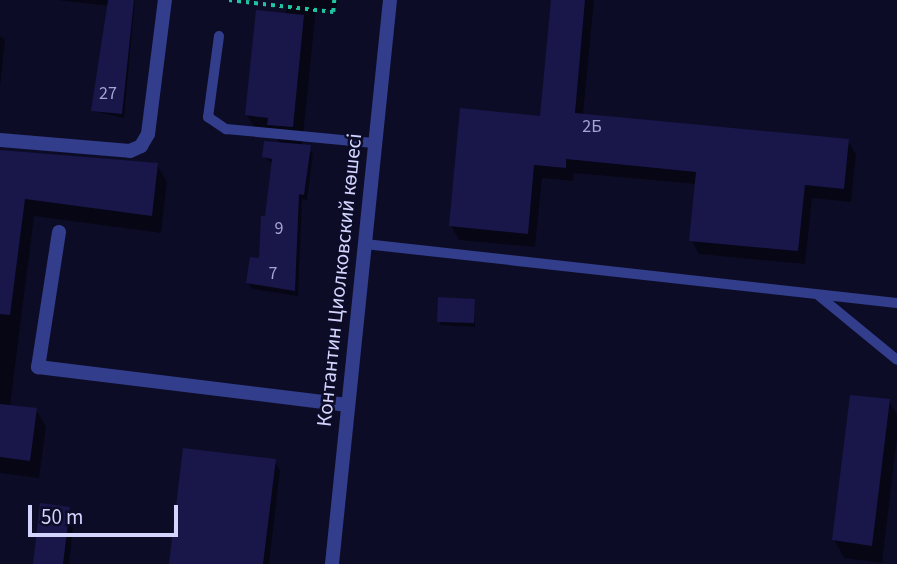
<!DOCTYPE html>
<meta charset="utf-8">
<style>
body{margin:0}
#map{position:relative;width:897px;height:564px;overflow:hidden;background:#0d0c27;font-family:"Source Sans 3",sans-serif}
div>[style]{position:absolute}
[style*='--x']{left:calc(var(--x)*1px);top:calc(var(--y)*1px);width:calc(var(--w)*1px);rotate:calc(var(--a)*1deg)}
.shadow>*{inset:0;background:#0007}
.building>*{inset:0;background:#19164a}
.path>*{height:3.5px;margin-top:-1.75px;transform-origin:0;background:repeating-linear-gradient(90deg,#21c4a1 0 3.5px,transparent 0 8.5px)}
.lane>*{height:10px;margin:-5px;padding:0 5px;transform-origin:5px;border-radius:5px;background:#323d8b}
.street>*{height:14px;margin:-7px;padding:0 7px;transform-origin:7px;border-radius:7px;background:#323d8b}
span{translate:-50% -50%;white-space:nowrap;text-align:center;line-height:1.15;-webkit-text-stroke:5px #0d0c27;paint-order:stroke}
.number-label{font-size:18px;color:#a4a5d2}
.number-label span{-webkit-text-stroke-width:0}
.street-label{font-size:21px;color:#d3d5ff}
.scale{position:absolute;left:28px;top:505px;width:150px;height:32px;box-sizing:border-box;border:4px solid #d3d5ff;border-top:0;padding-left:9px;font-size:21px;line-height:24px;white-space:nowrap;color:#d3d5ff;-webkit-text-stroke:5px #0d0c27;paint-order:stroke}
</style>
<div id="map">
<div class="shadow">
<i style="clip-path:polygon(57px 0,135px 0,124px 118px,93px 111px,109px 6px)"></i>
<i style="clip-path:polygon(290px 0,338px 0,336px 10px,316px 8px,302px 146px,313px 153px,307px 200px,302px 199px,298px 296px,252px 289px,248px 283px,261px 260px,266px 218px,273px 164px,264px 157px,280px 144px,275px 135px,258px 133px,247px 115px)"></i>
<i style="clip-path:polygon(553px 0,594px 0,583px 115px,848px 141px,856px 154px,851px 202px,812px 198px,805px 264px,699px 254px,691px 240px,696px 184px,574px 173px,573px 181px,542px 178px,535px 247px,459px 240px,451px 226px,542px 118px)"></i>
<i style="clip-path:polygon(0 36px,5px 40px,0 87px)"></i>
<i style="clip-path:polygon(0 151px,157px 165px,167px 182px,161px 233px,34px 216px,10px 407px,36px 410px,46px 427px,39px 478px,0 473px)"></i>
<i style="clip-path:polygon(474px 301px,475px 327px,441px 325px,439px 321px)"></i>
<i style="clip-path:polygon(889px 401px,897px 415px,897px 438px,882px 563px,844px 558px,834px 540px)"></i>
<i style="clip-path:polygon(274px 461px,280px 470px,269px 564px,171px 564px)"></i>
<i style="clip-path:polygon(69px 509px,74px 518px,69px 564px,35px 564px)"></i>
</div>
<div class="building">
<i style="clip-path:polygon(108px 0,134px 0,122px 114px,91px 111px)"></i>
<i style="clip-path:polygon(551px 0,585px 0,575px 113px,849px 139px,844px 189px,805px 185px,798px 251px,689px 241px,696px 172px,566px 159px,566px 168px,534px 165px,528px 234px,449px 226px,460px 108px,540px 116px)"></i>
<i style="clip-path:polygon(256px 10px,304px 15px,293px 127px,267px 125px,268px 118px,245px 115px)"></i>
<i style="clip-path:polygon(264px 141px,311px 145px,304px 195px,299px 194px,295px 291px,246px 283px,250px 257px,259px 258px,261px 216px,265px 216px,272px 159px,262px 157px)"></i>
<i style="clip-path:polygon(0 150px,158px 163px,152px 216px,25px 199px,10px 315px,0 314px)"></i>
<i style="clip-path:polygon(438px 297px,475px 299px,474px 323px,437px 322px)"></i>
<i style="clip-path:polygon(850px 395px,890px 399px,872px 546px,832px 540px)"></i>
<i style="clip-path:polygon(0 404px,37px 408px,30px 461px,0 457px)"></i>
<i style="clip-path:polygon(183px 448px,276px 459px,263px 564px,169px 564px)"></i>
<i style="clip-path:polygon(40px 503px,70px 507px,63px 564px,33px 564px)"></i>
</div>
<div class="path">
<i style="--x:229;--y:0;--w:105;--a:6.6"></i>
<i style="--x:333;--y:12;--w:12;--a:-85"></i>
</div>
<div class="lane">
<i style="--x:219;--y:36;--w:82;--a:97.7"></i>
<i style="--x:208;--y:117;--w:22;--a:34"></i>
<i style="--x:226;--y:129;--w:148;--a:5.4"></i>
<i style="--x:365;--y:244;--w:535;--a:6.33"></i>
<i style="--x:818;--y:295;--w:102;--a:39.4"></i>
</div>
<div class="street">
<i style="--x:0;--y:140;--w:130;--a:4.8"></i>
<i style="--x:130;--y:151;--w:12;--a:-24"></i>
<i style="--x:141;--y:146;--w:14;--a:-60"></i>
<i style="--x:148;--y:134;--w:135;--a:-82.8"></i>
<i style="--x:59;--y:232;--w:137;--a:98.8"></i>
<i style="--x:38;--y:367;--w:312;--a:7"></i>
<i style="--x:332;--y:564;--w:567;--a:-84.13"></i>
</div>
<div class="number-label">
<span style="left:108px;top:94px">27</span>
<span style="left:592px;top:127px">2Б</span>
<span style="left:279px;top:229px">9</span>
<span style="left:273px;top:274px">7</span>
</div>
<div class="street-label">
<span style="left:339px;top:280px;rotate:-84deg">Контантин Циолковский көшесі</span>
</div>
<div class="scale">50 m</div>
</div>
